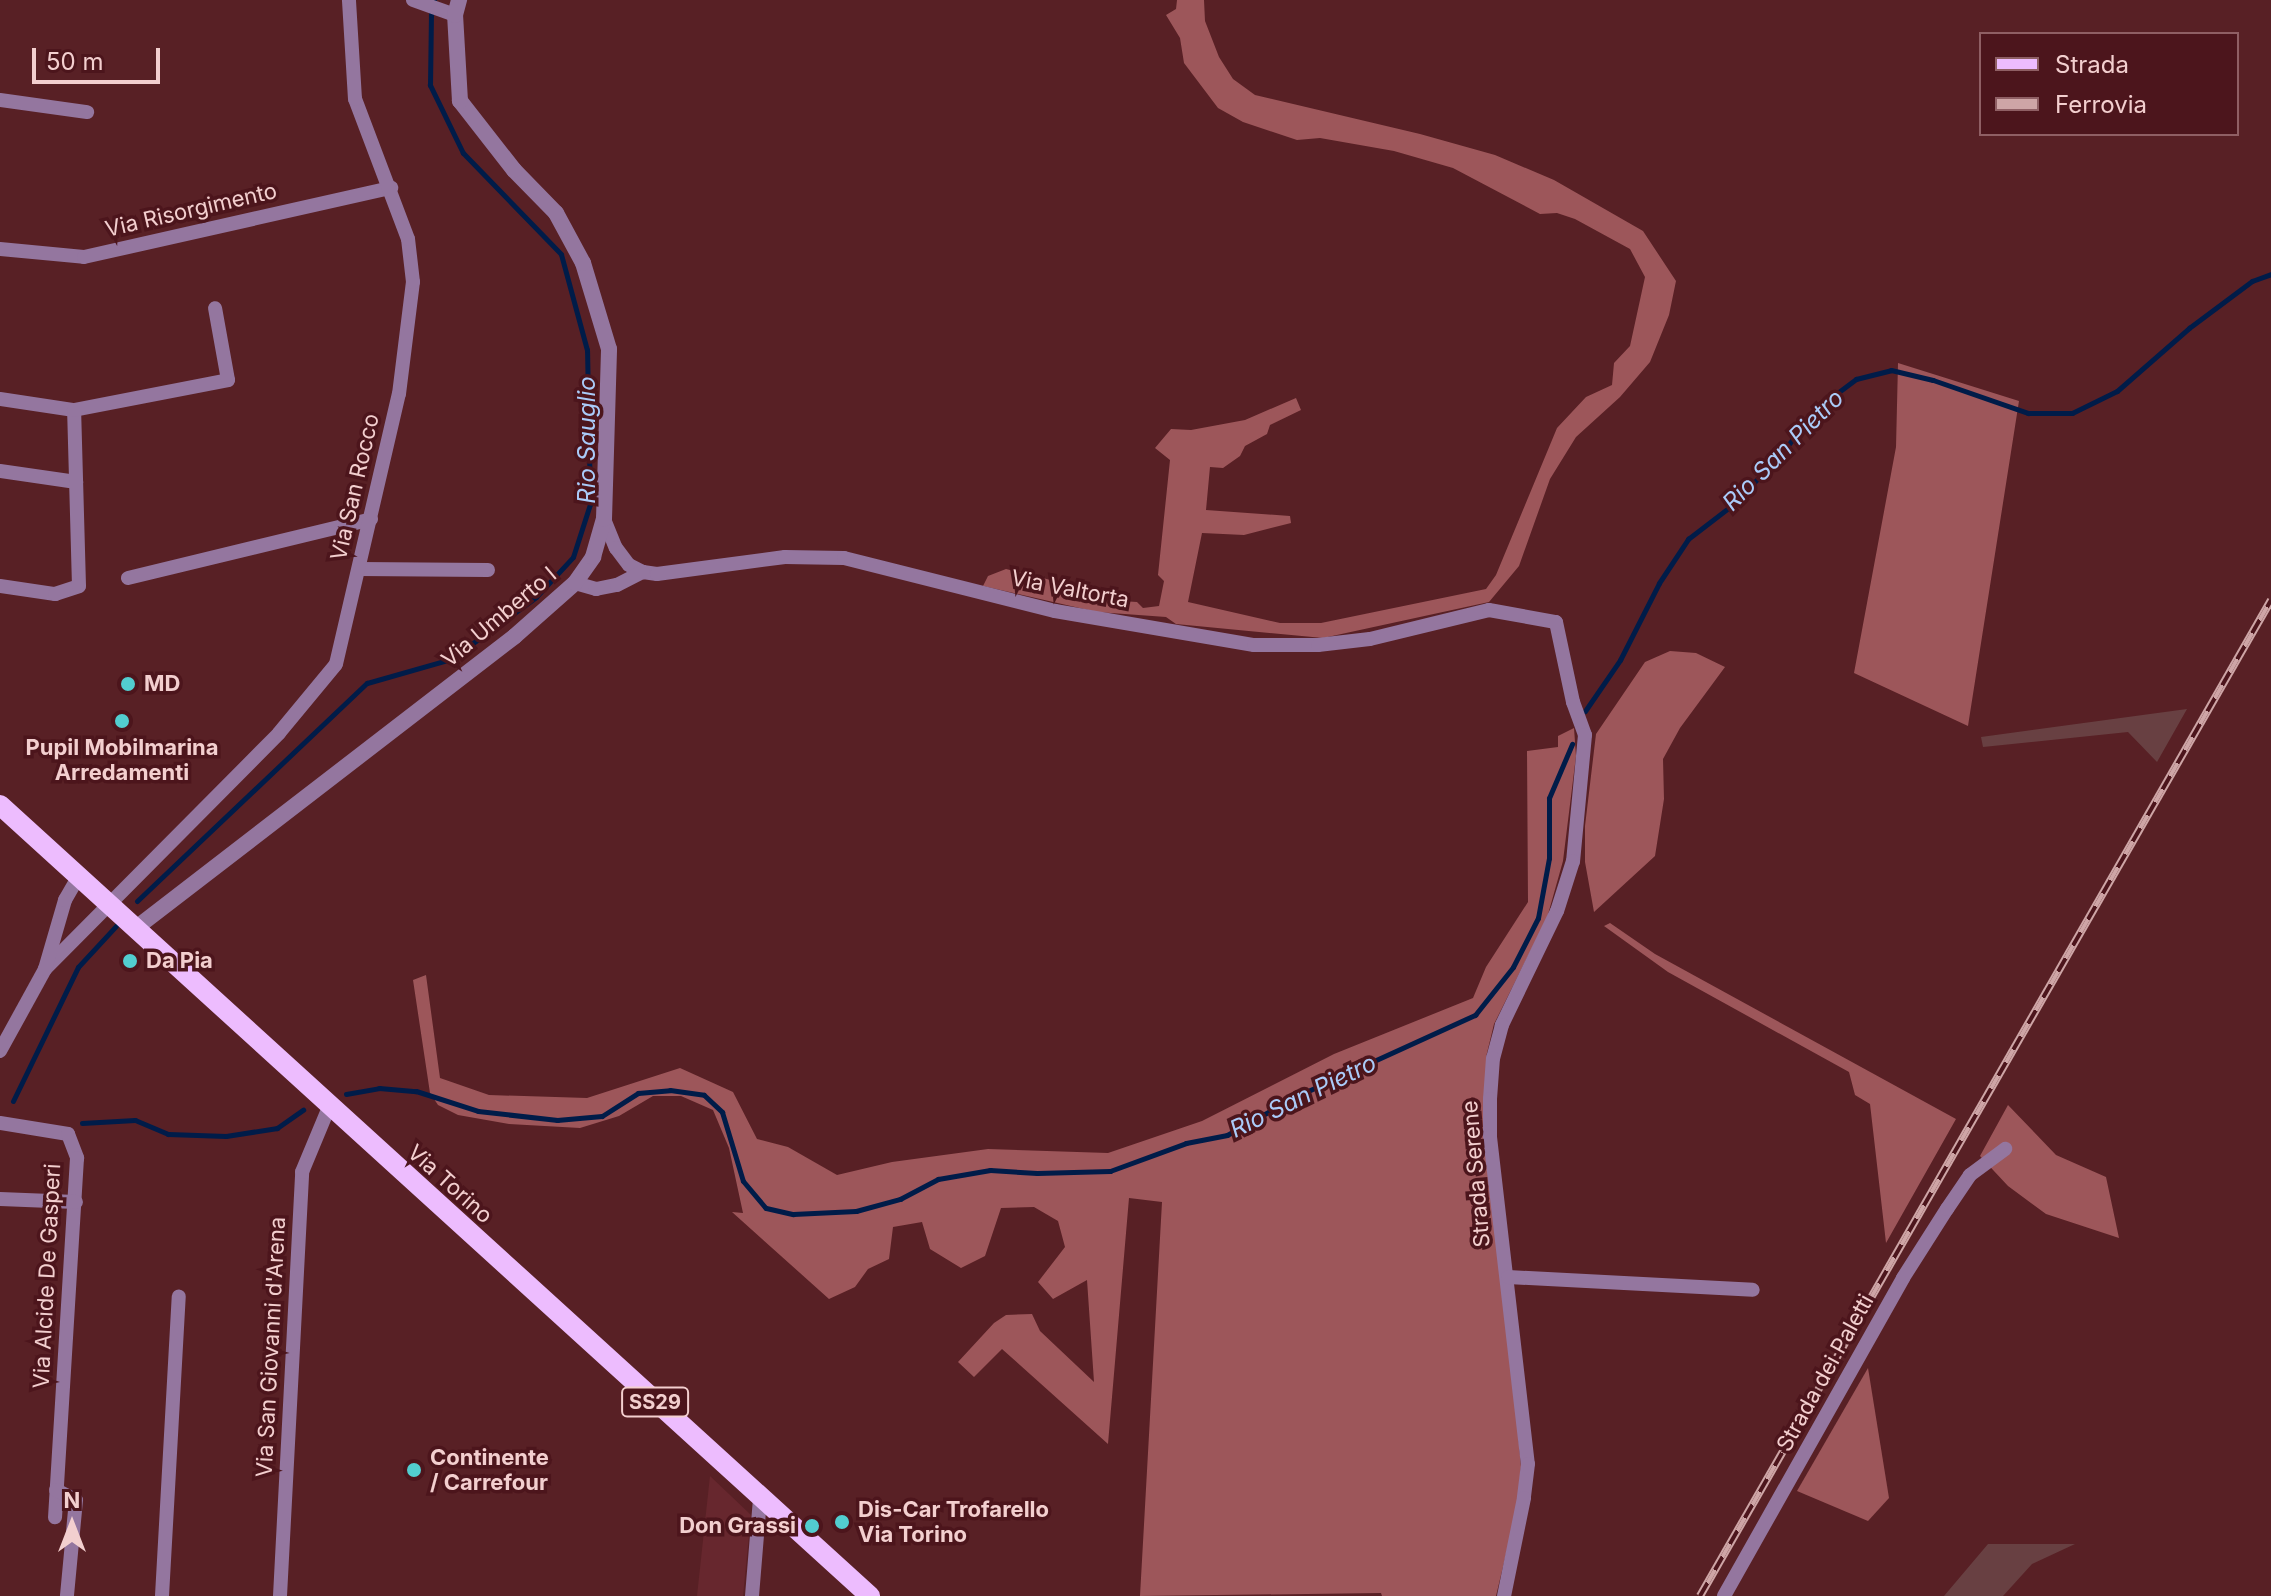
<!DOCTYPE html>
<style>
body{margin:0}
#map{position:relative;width:2271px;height:1596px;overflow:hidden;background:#582025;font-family:Inter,sans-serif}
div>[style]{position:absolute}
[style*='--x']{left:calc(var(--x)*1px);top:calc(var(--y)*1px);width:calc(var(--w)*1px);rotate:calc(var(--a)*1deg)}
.built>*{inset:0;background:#67272e}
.green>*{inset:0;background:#684042}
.forest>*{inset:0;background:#9d565a}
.stream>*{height:5px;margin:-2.5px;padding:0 2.5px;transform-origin:2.5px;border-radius:2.5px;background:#001c49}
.minor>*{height:14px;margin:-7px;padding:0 7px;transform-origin:7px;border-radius:7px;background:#94769f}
.tertiary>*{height:16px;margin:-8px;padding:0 8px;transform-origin:8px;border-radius:8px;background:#94769f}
.primary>*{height:20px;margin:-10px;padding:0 10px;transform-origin:10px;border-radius:10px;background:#edbcfe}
.rail>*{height:8px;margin-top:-4px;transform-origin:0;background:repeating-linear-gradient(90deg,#4c151c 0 15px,#cea5a6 0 30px);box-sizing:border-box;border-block:2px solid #cea5a6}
.dots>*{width:22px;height:22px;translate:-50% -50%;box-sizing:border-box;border:4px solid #4c151c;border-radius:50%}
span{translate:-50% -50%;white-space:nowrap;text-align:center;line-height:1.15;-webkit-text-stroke:7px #4c151c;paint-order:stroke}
.shield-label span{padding:2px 6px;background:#4c151c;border:2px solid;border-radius:6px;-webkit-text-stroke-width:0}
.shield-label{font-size:20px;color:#f3cfcf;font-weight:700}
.street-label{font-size:22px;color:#f3cfcf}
.poi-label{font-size:22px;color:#f3cfcf;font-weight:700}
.left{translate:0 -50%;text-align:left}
.right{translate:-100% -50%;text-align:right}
.water-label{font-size:24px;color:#aacbf9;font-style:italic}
.legend{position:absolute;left:1979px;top:32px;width:260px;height:104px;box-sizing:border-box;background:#4c151c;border:2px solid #8f5f64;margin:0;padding:10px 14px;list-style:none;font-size:24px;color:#f3cfcf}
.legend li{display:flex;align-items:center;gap:16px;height:40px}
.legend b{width:40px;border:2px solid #8f5f64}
.north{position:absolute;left:32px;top:1484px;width:80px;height:80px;-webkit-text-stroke:6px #4c151c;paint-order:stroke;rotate:0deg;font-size:22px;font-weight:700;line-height:32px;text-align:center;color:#f3cfcf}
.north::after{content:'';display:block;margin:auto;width:28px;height:36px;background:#f3cfcf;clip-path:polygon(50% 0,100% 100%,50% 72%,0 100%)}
.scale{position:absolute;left:32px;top:48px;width:128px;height:36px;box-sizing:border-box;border:4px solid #f3cfcf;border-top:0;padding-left:10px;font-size:24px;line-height:28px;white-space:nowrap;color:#f3cfcf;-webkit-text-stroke:6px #4c151c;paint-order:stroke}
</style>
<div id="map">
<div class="built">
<i style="clip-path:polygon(710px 1476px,751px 1515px,743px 1596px,697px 1596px)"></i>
</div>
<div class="green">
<i style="clip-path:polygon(2187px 709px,2157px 762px,2128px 732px,1983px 747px,1981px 737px)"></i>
<i style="clip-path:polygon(1988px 1544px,2075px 1544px,2032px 1564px,2003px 1596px,1944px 1596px)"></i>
</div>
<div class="forest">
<i style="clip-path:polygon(1177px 0,1204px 0,1205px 21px,1219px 57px,1233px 79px,1255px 95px,1420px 134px,1495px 155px,1554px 180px,1643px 231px,1676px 281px,1669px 315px,1650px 362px,1620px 397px,1576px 437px,1550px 479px,1519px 566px,1489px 602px,1323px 638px,1176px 624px,1166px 617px,1097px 612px,983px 586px,988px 576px,1006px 569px,1067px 584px,1105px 600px,1137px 602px,1143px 608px,1159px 606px,1164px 581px,1158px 575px,1170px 460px,1155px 448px,1171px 429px,1191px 430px,1245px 420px,1296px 398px,1301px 410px,1270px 425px,1267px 434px,1245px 446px,1240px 456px,1223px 468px,1210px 467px,1206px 510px,1290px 516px,1291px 523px,1244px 535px,1202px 533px,1188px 602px,1280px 623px,1321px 623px,1486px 589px,1496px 575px,1557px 428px,1586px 397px,1612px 385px,1614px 363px,1630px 346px,1645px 277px,1630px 249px,1575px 219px,1557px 213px,1540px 214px,1453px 168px,1394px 151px,1320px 138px,1297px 140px,1243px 122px,1218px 108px,1184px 63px,1180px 38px,1166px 15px,1176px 9px)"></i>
<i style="clip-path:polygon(1898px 363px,2019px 401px,1968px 726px,1854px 673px,1896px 447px)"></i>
<i style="clip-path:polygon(1670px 651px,1696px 653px,1725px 667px,1680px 728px,1663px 759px,1664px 799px,1655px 856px,1594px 912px,1585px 862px,1585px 826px,1596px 734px,1645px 662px)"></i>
<i style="clip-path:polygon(1574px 728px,1576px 756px,1563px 861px,1547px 918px,1494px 1024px,1486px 1057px,1521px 1467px,1517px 1508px,1496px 1596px,1382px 1596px,1381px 1593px,1140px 1596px,1162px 1202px,1129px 1198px,1108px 1444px,1002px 1349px,974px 1377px,958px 1362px,994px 1323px,1006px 1315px,1032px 1314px,1040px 1331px,1094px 1382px,1087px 1280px,1053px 1299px,1038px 1282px,1065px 1247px,1058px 1221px,1034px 1207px,1001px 1208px,985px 1256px,961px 1268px,930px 1249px,922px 1222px,893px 1227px,889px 1259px,868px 1269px,855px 1287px,829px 1299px,732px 1212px,743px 1213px,729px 1148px,713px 1110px,681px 1096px,653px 1096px,619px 1116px,580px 1128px,509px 1124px,458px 1115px,438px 1105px,430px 1093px,413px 980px,426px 975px,440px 1078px,489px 1095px,587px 1098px,680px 1068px,733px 1092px,757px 1139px,788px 1147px,837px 1175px,892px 1162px,988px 1149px,1108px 1153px,1202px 1121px,1334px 1054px,1473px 998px,1486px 967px,1528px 902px,1527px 751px,1558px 747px,1558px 736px)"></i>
<i style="clip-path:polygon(1610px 923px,1655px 954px,1956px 1119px,1886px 1243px,1870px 1104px,1855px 1095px,1849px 1072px,1668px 972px,1604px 926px)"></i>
<i style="clip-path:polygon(2008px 1105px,2056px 1155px,2106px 1177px,2119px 1238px,2046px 1214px,2008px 1186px,1980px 1156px)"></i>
<i style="clip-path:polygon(1868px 1368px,1889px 1498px,1868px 1521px,1797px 1491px)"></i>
</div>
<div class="stream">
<i style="--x:1585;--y:711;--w:62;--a:-55.5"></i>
<i style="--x:1620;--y:660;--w:86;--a:-63.1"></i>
<i style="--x:1659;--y:583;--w:53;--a:-56.6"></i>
<i style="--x:1688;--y:539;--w:54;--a:-37.5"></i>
<i style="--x:1731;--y:506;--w:62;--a:-45.7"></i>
<i style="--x:1774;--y:462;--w:72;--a:-50.6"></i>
<i style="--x:1820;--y:406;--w:45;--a:-36.9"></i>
<i style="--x:1856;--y:379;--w:36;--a:-14"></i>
<i style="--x:1891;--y:370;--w:43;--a:13.4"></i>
<i style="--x:1933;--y:380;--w:101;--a:19.2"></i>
<i style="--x:2028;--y:413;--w:44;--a:0"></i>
<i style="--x:2072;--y:413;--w:50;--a:-26.1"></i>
<i style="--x:2117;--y:391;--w:96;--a:-41.2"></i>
<i style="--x:2189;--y:328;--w:79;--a:-36.7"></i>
<i style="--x:2252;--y:281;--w:20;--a:-20"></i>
<i style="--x:137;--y:901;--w:317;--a:-43.5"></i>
<i style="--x:367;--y:683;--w:87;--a:-15.9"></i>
<i style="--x:451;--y:659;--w:105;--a:-36.1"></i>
<i style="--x:536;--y:597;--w:54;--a:-47.2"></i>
<i style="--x:573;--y:557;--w:56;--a:-72.2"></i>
<i style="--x:590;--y:504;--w:154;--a:-91.1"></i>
<i style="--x:587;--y:350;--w:99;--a:-105.2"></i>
<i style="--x:561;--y:254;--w:141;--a:-134.1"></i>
<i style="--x:463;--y:153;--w:76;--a:-115.9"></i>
<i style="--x:430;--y:85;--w:70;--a:-89.2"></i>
<i style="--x:431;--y:15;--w:15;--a:-79"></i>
<i style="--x:346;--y:1094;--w:34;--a:-10"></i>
<i style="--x:379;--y:1088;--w:37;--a:5"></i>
<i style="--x:416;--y:1091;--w:65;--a:17.9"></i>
<i style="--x:478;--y:1111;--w:80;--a:6.5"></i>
<i style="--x:557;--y:1120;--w:45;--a:-5.1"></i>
<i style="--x:602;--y:1116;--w:43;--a:-32.6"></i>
<i style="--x:638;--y:1093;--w:32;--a:-5"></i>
<i style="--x:670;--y:1090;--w:34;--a:8"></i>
<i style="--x:704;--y:1095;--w:25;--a:43"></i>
<i style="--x:722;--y:1112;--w:72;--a:73.1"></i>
<i style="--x:743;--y:1181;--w:35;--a:50"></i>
<i style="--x:766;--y:1208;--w:28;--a:13"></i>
<i style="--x:793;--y:1214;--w:63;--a:-2.7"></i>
<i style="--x:856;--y:1211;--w:46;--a:-15.3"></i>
<i style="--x:900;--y:1199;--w:43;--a:-27.8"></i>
<i style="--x:938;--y:1179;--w:53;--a:-9.8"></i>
<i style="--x:990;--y:1170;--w:47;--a:3.7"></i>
<i style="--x:1037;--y:1173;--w:73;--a:-1.6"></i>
<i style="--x:1110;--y:1171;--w:81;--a:-20.2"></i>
<i style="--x:1186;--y:1143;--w:42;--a:-11"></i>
<i style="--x:1227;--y:1135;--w:80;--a:-29.1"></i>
<i style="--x:1297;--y:1096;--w:196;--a:-24.5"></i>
<i style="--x:1475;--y:1015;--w:61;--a:-51.6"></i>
<i style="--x:1513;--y:967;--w:55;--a:-63"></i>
<i style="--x:1538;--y:918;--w:61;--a:-79.6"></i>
<i style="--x:1549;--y:858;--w:60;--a:-90"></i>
<i style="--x:1549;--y:798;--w:59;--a:-66.9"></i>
<i style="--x:13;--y:1101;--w:149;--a:-64.1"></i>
<i style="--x:78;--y:967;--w:56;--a:-47.2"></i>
<i style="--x:82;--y:1123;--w:53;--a:-3.2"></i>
<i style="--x:135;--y:1120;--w:36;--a:23"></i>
<i style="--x:168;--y:1134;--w:58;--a:2"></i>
<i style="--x:226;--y:1136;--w:52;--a:-8.9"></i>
<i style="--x:277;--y:1128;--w:32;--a:-35"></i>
</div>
<div class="minor">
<i style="--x:413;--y:0;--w:45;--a:19.7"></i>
<i style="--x:0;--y:100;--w:88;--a:7.9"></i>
<i style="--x:0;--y:249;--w:84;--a:5.4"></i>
<i style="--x:84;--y:257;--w:315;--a:-12.7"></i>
<i style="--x:0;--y:399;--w:75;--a:8.5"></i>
<i style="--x:0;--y:471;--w:77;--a:8.2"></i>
<i style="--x:604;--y:519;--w:31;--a:68"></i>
<i style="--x:616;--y:548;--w:21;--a:53"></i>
<i style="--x:629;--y:565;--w:16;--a:27"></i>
<i style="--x:643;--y:572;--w:14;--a:8"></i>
<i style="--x:657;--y:574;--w:129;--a:-7.6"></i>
<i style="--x:785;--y:557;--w:59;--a:1"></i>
<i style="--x:844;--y:558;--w:218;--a:14.1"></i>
<i style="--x:1055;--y:611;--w:202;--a:9.7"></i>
<i style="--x:1254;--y:645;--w:64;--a:0"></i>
<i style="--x:1318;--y:645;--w:52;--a:-6.6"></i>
<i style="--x:1370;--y:639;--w:122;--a:-13.7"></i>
<i style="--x:1489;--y:610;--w:68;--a:10.2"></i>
<i style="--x:1556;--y:622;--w:82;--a:78"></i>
<i style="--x:1573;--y:702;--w:35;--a:70"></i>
<i style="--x:1585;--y:735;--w:127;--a:95.4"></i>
<i style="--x:1573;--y:861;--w:52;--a:107.7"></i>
<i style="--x:1557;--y:911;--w:127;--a:115.8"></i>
<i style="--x:1502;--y:1025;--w:34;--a:105"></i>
<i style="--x:1493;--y:1058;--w:41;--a:94.2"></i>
<i style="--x:1490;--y:1099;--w:38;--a:90"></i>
<i style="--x:1490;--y:1137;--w:329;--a:83.4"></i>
<i style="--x:1528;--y:1464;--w:34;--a:97"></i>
<i style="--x:1524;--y:1498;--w:100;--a:101.5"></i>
<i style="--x:359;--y:569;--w:129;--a:0.4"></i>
<i style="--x:128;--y:578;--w:250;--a:-13.6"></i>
<i style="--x:575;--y:583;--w:22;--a:16"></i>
<i style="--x:596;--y:589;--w:21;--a:-11"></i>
<i style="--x:617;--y:585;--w:29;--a:-27"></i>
<i style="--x:0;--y:586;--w:56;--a:8.3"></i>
<i style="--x:55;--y:594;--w:25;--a:-18"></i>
<i style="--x:79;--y:586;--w:176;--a:-91.6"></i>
<i style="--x:74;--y:410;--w:157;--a:-11"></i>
<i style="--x:228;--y:380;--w:73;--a:-100.2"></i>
<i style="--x:45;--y:969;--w:332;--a:-45.2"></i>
<i style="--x:279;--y:733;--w:89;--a:-50.4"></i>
<i style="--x:336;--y:664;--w:277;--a:-76.9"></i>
<i style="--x:399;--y:394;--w:113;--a:-82.9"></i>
<i style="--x:413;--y:282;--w:43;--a:-96.6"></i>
<i style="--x:408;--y:239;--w:150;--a:-110.7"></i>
<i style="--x:355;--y:99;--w:99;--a:-93.5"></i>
<i style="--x:0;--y:1051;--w:94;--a:-61.2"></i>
<i style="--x:45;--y:969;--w:72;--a:-73.8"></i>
<i style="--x:65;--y:900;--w:28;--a:-60"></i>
<i style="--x:0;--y:1123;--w:69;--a:9.2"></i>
<i style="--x:68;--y:1134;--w:26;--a:69"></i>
<i style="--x:77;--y:1158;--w:360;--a:93.5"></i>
<i style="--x:0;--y:1199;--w:76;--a:2.3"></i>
<i style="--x:1508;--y:1277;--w:245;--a:3"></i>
<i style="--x:56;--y:1490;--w:22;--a:27"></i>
<i style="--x:76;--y:1500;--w:96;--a:95.4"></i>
<i style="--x:162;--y:1596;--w:300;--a:-86.8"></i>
<i style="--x:280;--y:1596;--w:425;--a:-87"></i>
<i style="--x:302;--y:1172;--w:70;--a:-67.4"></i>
<i style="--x:752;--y:1596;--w:98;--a:-85.3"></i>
<i style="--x:1724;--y:1596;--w:365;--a:-60.6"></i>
<i style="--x:1903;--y:1278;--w:82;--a:-57.5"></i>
<i style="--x:1947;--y:1209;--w:41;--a:-55.9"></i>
<i style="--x:1970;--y:1175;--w:44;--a:-36.6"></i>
</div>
<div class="tertiary">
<i style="--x:136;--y:928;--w:478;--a:-37.6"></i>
<i style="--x:515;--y:636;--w:80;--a:-41.5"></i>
<i style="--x:575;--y:583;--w:32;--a:-55"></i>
<i style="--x:593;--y:557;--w:40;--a:-74"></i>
<i style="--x:604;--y:519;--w:170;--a:-88.3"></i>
<i style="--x:609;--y:349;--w:90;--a:-106.8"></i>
<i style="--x:583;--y:263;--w:57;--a:-118.4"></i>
<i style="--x:556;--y:213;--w:60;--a:-134.3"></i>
<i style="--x:514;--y:170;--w:88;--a:-128"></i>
<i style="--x:460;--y:101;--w:86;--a:-93.3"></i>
<i style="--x:455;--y:15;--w:16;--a:-75"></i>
</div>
<div class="primary">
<i style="--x:0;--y:805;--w:1176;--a:42.28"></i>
</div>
<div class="rail">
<i style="--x:1700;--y:1596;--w:1148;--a:-60.17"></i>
</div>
<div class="dots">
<i style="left:128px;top:684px;background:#52cdcf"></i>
<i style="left:122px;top:721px;background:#52cdcf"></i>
<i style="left:130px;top:961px;background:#52cdcf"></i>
<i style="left:414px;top:1470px;background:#52cdcf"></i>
<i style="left:842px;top:1522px;background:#52cdcf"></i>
<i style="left:812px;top:1526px;background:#52cdcf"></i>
</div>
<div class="shield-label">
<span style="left:655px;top:1402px">SS29</span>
</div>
<div class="street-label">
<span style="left:191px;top:210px;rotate:-13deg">Via Risorgimento</span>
<span style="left:355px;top:487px;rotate:-77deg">Via San Rocco</span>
<span style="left:1070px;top:589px;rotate:11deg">Via Valtorta</span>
<span style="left:499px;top:617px;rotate:-40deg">Via Umberto I</span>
<span style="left:1476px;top:1174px;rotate:-95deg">Strada Serene</span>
<span style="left:450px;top:1184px;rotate:42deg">Via Torino</span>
<span style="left:47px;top:1276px;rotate:-87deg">Via Alcide De Gasperi</span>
<span style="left:271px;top:1347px;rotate:-87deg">Via San Giovanni d'Arena</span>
<span style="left:1825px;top:1373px;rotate:-61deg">Strada dei Paletti</span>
</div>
<div class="poi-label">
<span class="left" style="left:144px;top:684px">MD</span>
<span style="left:122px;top:760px">Pupil Mobilmarina<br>Arredamenti</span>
<span class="left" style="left:146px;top:961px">Da Pia</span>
<span class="left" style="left:430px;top:1470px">Continente<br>/ Carrefour</span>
<span class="left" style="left:858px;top:1522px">Dis-Car Trofarello<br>Via Torino</span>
<span class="right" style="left:796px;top:1526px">Don Grassi</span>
</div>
<div class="water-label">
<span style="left:587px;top:440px;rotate:-90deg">Rio Sauglio</span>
<span style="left:1783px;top:450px;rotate:-45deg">Rio San Pietro</span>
<span style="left:1303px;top:1096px;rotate:-26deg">Rio San Pietro</span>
</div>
<ul class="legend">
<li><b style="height:10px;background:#edbcfe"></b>Strada</li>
<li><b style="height:10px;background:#cea5a6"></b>Ferrovia</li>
</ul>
<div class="north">N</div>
<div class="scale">50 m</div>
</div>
